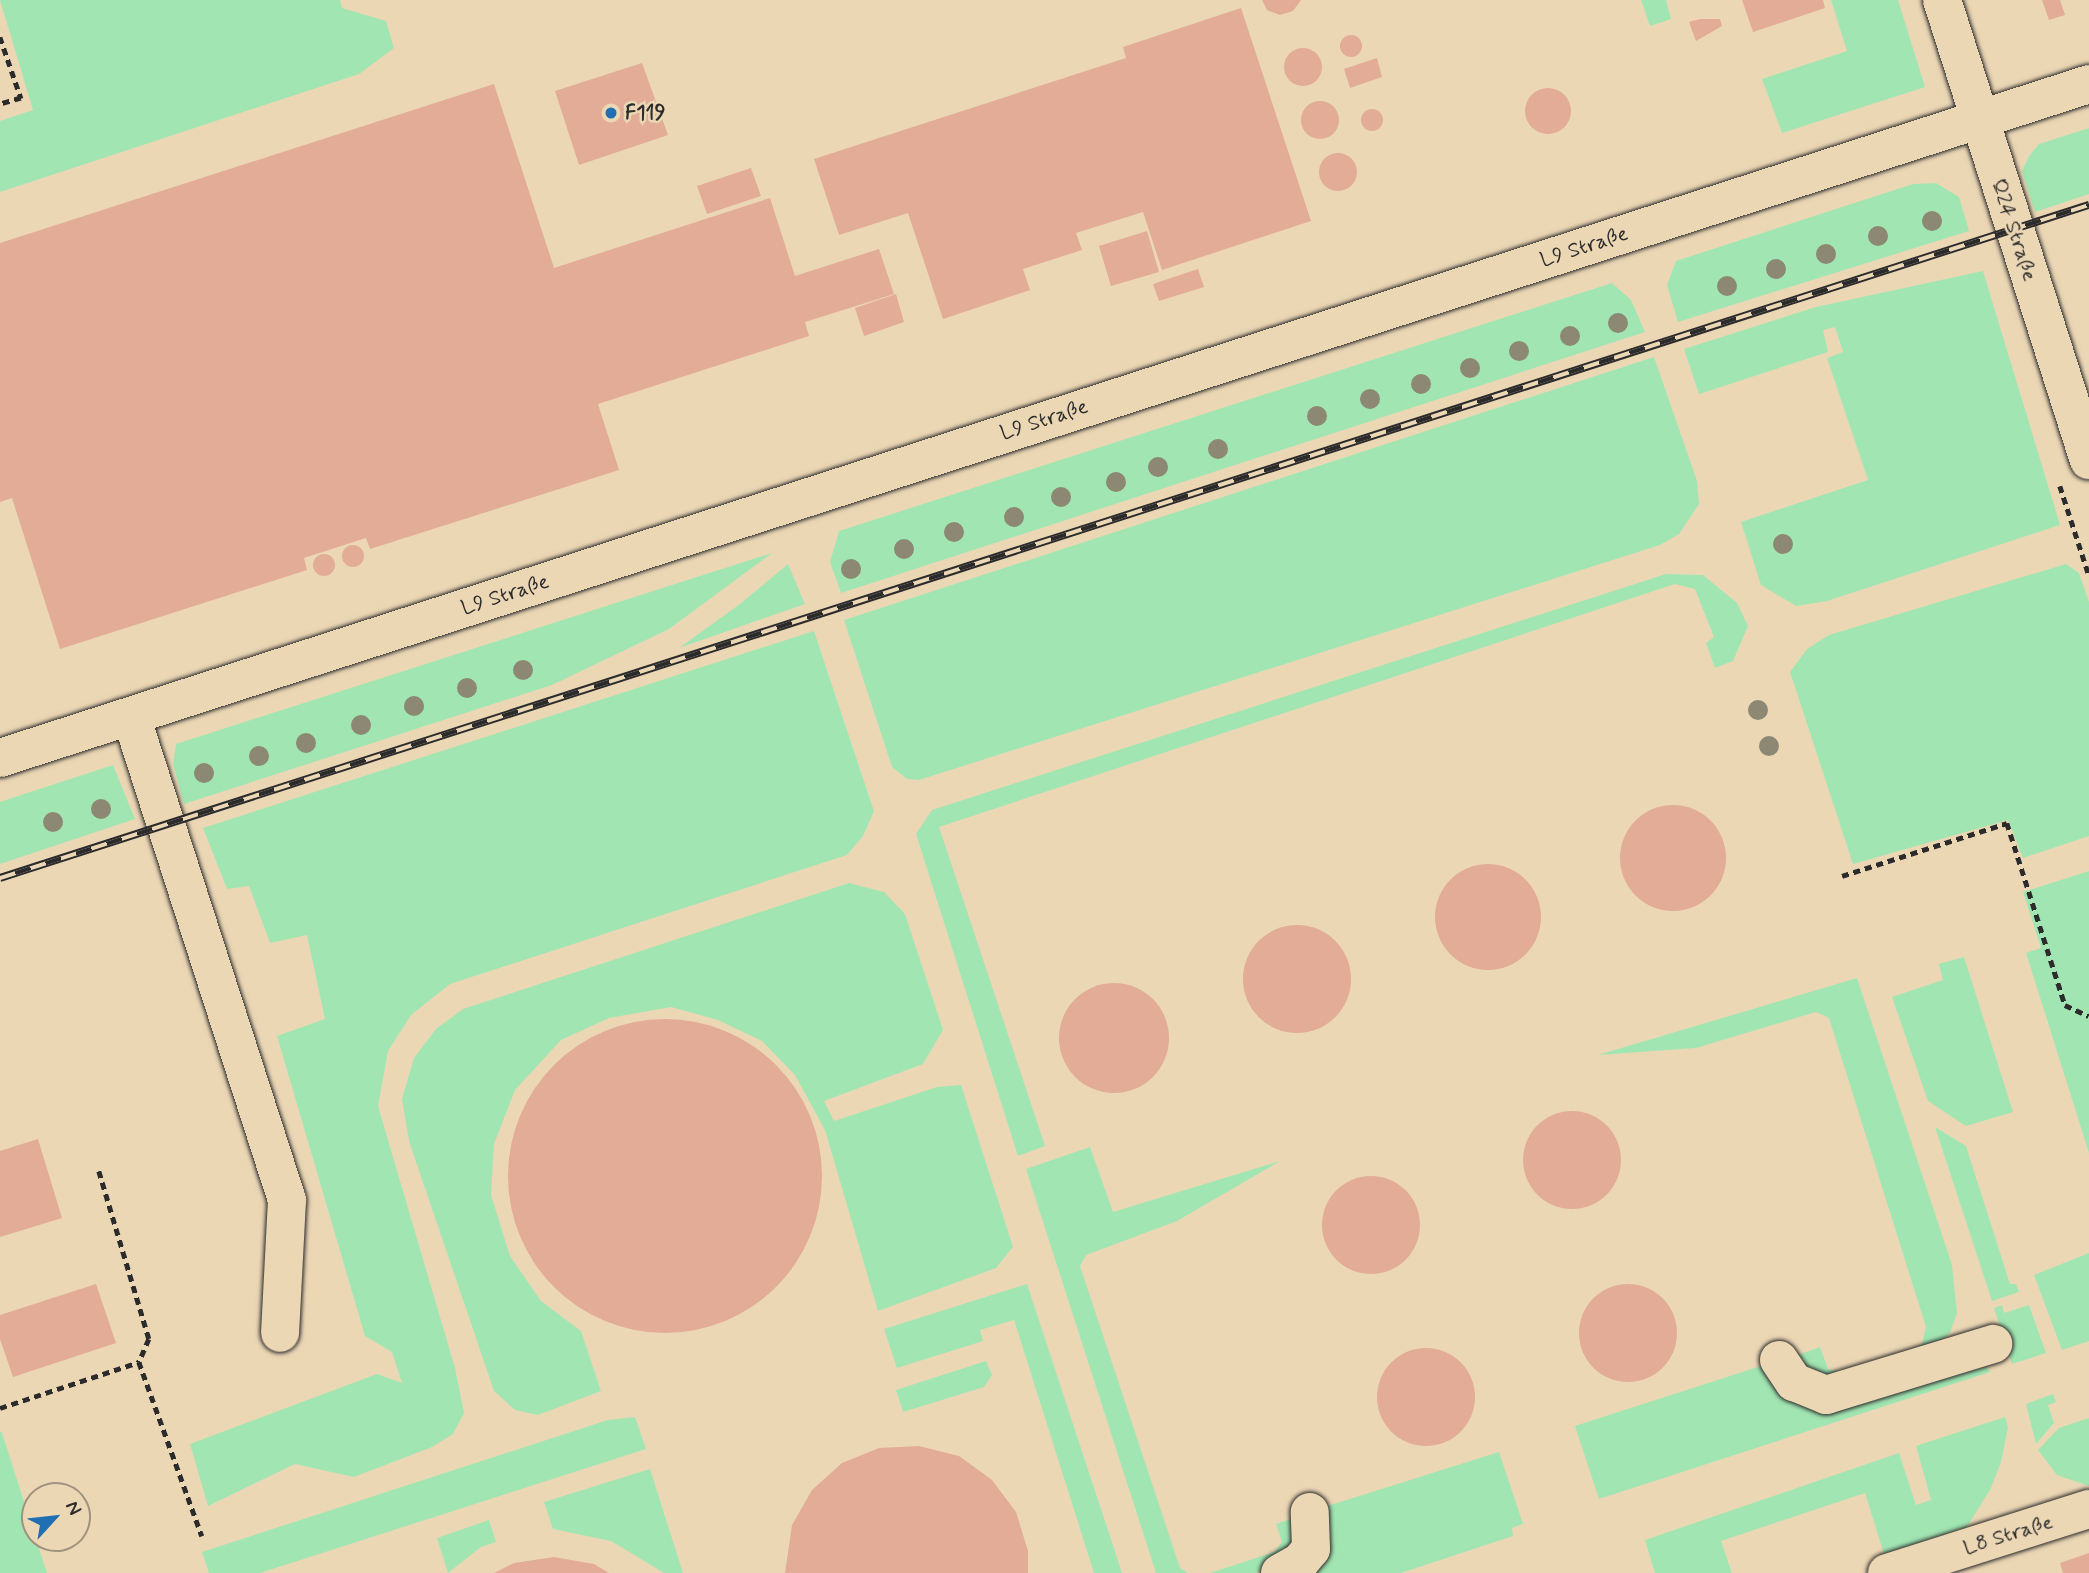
<!DOCTYPE html>
<meta charset="utf-8">
<style>
body{margin:0}
#map{position:relative;width:2089px;height:1573px;overflow:hidden;background:#ecd7b5;font-family:Mynerve,sans-serif}
div>[style]{position:absolute}
[style*='--x']{left:calc(var(--x)*1px);top:calc(var(--y)*1px);width:calc(var(--w)*1px);rotate:calc(var(--a)*1deg)}
.green>*{inset:0;background:#a1e6b2}
.building>*{inset:0;background:#e2ac97}
.round{border-radius:50%}
.path>*{height:4.5px;margin-top:-2.25px;transform-origin:0;background:repeating-linear-gradient(90deg,#2b2b2b 0 7px,transparent 0 12px)}
.roads{filter:drop-shadow(0 0 2px #2b2b2b) drop-shadow(0 0 2px #2b2b2b)}
.minor>*{height:38px;margin:-19px;padding:0 19px;transform-origin:19px;border-radius:19px;background:#ecd7b5}
.rail>*{height:8px;margin-top:-4px;transform-origin:0;background:repeating-linear-gradient(90deg,#ecd7b5 0 16px,#2b2b2b 0 32px);box-sizing:border-box;border-block:2px solid #2b2b2b}
.trees>*{width:20px;height:20px;margin:-10px;border-radius:50%;background:#8c8874}
.dots>*{width:19px;height:19px;translate:-50% -50%;box-sizing:border-box;border:4px solid #ecd7b5;border-radius:50%}
span{translate:-50% -50%;white-space:nowrap;text-align:center;line-height:1.15;-webkit-text-stroke:5px #ecd7b5;paint-order:stroke}
.poi-label{font-size:21px;color:#2b2b2b;font-weight:700}
.left{translate:0 -50%;text-align:left}
.street-label{font-size:21px;color:#2b2b2b}
.north{position:absolute;left:21px;top:1482px;width:70px;height:70px;box-sizing:border-box;background:#ecd7b5;border:2px solid #9f927e;border-radius:50%;rotate:63deg;font-size:19px;font-weight:700;line-height:28px;text-align:center;color:#2b2b2b}
.north::after{content:'';display:block;margin:auto;width:24px;height:32px;background:#1f6fb2;clip-path:polygon(50% 0,100% 100%,50% 72%,0 100%)}
</style>
<div id="map">
<div class="green">
<i style="clip-path:polygon(0 0,340px 0,342px 8px,386px 21px,394px 48px,359px 74px,0 192px,0 121px,33px 110px)"></i>
<i style="clip-path:polygon(1641px 0,1666px 0,1671px 19px,1650px 26px)"></i>
<i style="clip-path:polygon(1831px 0,1898px 0,1925px 87px,1782px 133px,1762px 79px,1847px 51px)"></i>
<i style="clip-path:polygon(2089px 128px,2089px 194px,2035px 212px,2022px 171px,2029px 156px,2039px 144px)"></i>
<i style="clip-path:polygon(1936px 183px,1959px 197px,1969px 231px,1678px 322px,1667px 285px,1676px 261px,1913px 184px)"></i>
<i style="clip-path:polygon(1983px 271px,2060px 525px,1827px 601px,1796px 606px,1761px 585px,1741px 522px,1868px 480px,1827px 358px,1843px 352px,1835px 327px,1823px 330px,1828px 352px,1699px 394px,1684px 349px,1816px 307px)"></i>
<i style="clip-path:polygon(1612px 283px,1631px 300px,1645px 332px,841px 593px,830px 562px,839px 531px)"></i>
<i style="clip-path:polygon(1654px 357px,1697px 481px,1699px 504px,1679px 534px,1660px 545px,919px 780px,907px 779px,892px 767px,844px 620px)"></i>
<i style="clip-path:polygon(772px 553px,669px 629px,552px 685px,184px 804px,173px 764px,176px 744px)"></i>
<i style="clip-path:polygon(788px 564px,805px 604px,679px 648px,740px 604px)"></i>
<i style="clip-path:polygon(2066px 564px,2079px 573px,2089px 602px,2089px 836px,2023px 858px,2008px 820px,1853px 864px,1790px 672px,1807px 649px,1829px 635px)"></i>
<i style="clip-path:polygon(1666px 574px,1703px 575px,1737px 603px,1748px 626px,1733px 661px,1715px 668px,1706px 643px,1714px 637px,1695px 589px,1675px 584px,939px 827px,1045px 1146px,1018px 1156px,916px 834px,932px 810px)"></i>
<i style="clip-path:polygon(814px 631px,874px 811px,863px 836px,847px 855px,450px 984px,411px 1015px,388px 1051px,378px 1106px,455px 1368px,464px 1413px,453px 1434px,432px 1447px,354px 1477px,295px 1464px,208px 1506px,190px 1444px,377px 1374px,402px 1383px,392px 1352px,365px 1336px,277px 1036px,325px 1019px,307px 935px,270px 943px,249px 886px,227px 889px,203px 828px)"></i>
<i style="clip-path:polygon(113px 765px,135px 819px,0 864px,0 802px)"></i>
<i style="clip-path:polygon(2089px 871px,2089px 1153px,2026px 953px,2041px 948px,2023px 892px)"></i>
<i style="clip-path:polygon(849px 883px,884px 892px,905px 914px,943px 1030px,923px 1064px,824px 1101px,834px 1121px,937px 1087px,961px 1085px,1013px 1247px,996px 1268px,878px 1311px,825px 1130px,795px 1075px,762px 1041px,718px 1020px,671px 1007px,609px 1018px,561px 1040px,515px 1090px,494px 1144px,491px 1195px,510px 1256px,541px 1301px,581px 1331px,601px 1391px,538px 1415px,515px 1410px,494px 1391px,409px 1141px,402px 1099px,414px 1058px,436px 1029px,463px 1009px)"></i>
<i style="clip-path:polygon(1964px 957px,2013px 1112px,1966px 1126px,1928px 1101px,1892px 997px,1943px 980px,1939px 964px)"></i>
<i style="clip-path:polygon(1857px 978px,1952px 1265px,1957px 1313px,1950px 1333px,1924px 1357px,1839px 1384px,1790px 1358px,1820px 1347px,1828px 1369px,1842px 1373px,1907px 1355px,1922px 1344px,1926px 1327px,1829px 1018px,1816px 1012px,1696px 1048px,1598px 1055px)"></i>
<i style="clip-path:polygon(1935px 1127px,1966px 1146px,2010px 1284px,2016px 1284px,2019px 1292px,1992px 1301px)"></i>
<i style="clip-path:polygon(1090px 1147px,1113px 1212px,1280px 1161px,1177px 1221px,1086px 1255px,1080px 1266px,1180px 1568px,1188px 1573px,1156px 1573px,1026px 1169px)"></i>
<i style="clip-path:polygon(2089px 1253px,2089px 1341px,2062px 1350px,2034px 1275px)"></i>
<i style="clip-path:polygon(1027px 1284px,1122px 1573px,1094px 1573px,1014px 1320px,980px 1330px,983px 1341px,897px 1368px,884px 1329px)"></i>
<i style="clip-path:polygon(2002px 1305px,2004px 1313px,2029px 1305px,2046px 1353px,2012px 1364px,1994px 1308px)"></i>
<i style="clip-path:polygon(986px 1361px,992px 1375px,984px 1387px,903px 1412px,896px 1390px)"></i>
<i style="clip-path:polygon(1983px 1362px,1990px 1372px,1599px 1499px,1575px 1426px,1767px 1364px,1785px 1389px)"></i>
<i style="clip-path:polygon(2053px 1394px,2056px 1402px,2048px 1405px,2054px 1423px,2036px 1444px,2026px 1404px)"></i>
<i style="clip-path:polygon(635px 1417px,646px 1449px,260px 1573px,209px 1573px,202px 1552px,608px 1420px)"></i>
<i style="clip-path:polygon(2005px 1417px,2008px 1427px,2001px 1462px,1991px 1488px,1967px 1527px,1884px 1554px,1865px 1493px,1721px 1541px,1732px 1573px,1655px 1573px,1645px 1540px,1899px 1453px,1916px 1505px,1931px 1500px,1916px 1446px)"></i>
<i style="clip-path:polygon(2089px 1418px,2089px 1486px,2057px 1475px,2038px 1450px,2059px 1428px)"></i>
<i style="clip-path:polygon(0 1431px,2px 1433px,47px 1573px,0 1573px)"></i>
<i style="clip-path:polygon(1499px 1452px,1523px 1524px,1512px 1528px,1513px 1536px,1401px 1573px,1307px 1573px,1328px 1557px,1330px 1545px,1321px 1508px)"></i>
<i style="clip-path:polygon(650px 1469px,683px 1573px,664px 1573px,611px 1541px,553px 1529px,544px 1502px)"></i>
<i style="clip-path:polygon(1300px 1516px,1300px 1534px,1277px 1566px,1255px 1573px,1210px 1573px,1274px 1552px,1282px 1542px,1276px 1524px)"></i>
<i style="clip-path:polygon(489px 1520px,496px 1542px,481px 1547px,448px 1573px,437px 1538px)"></i>
</div>
<div class="building">
<i style="clip-path:polygon(1262px 0,1301px 0,1293px 11px,1280px 15px,1267px 10px)"></i>
<i style="clip-path:polygon(1742px 0,1823px 0,1825px 8px,1753px 32px)"></i>
<i style="clip-path:polygon(2042px 0,2060px 0,2065px 15px,2049px 20px)"></i>
<i style="clip-path:polygon(1241px 8px,1311px 221px,1162px 270px,1143px 212px,1076px 233px,1082px 250px,1023px 269px,1030px 290px,943px 319px,908px 213px,839px 235px,814px 159px,1126px 58px,1123px 47px)"></i>
<i style="clip-path:polygon(1700px 19px,1720px 19px,1722px 26px,1696px 41px,1689px 22px)"></i>
<i class="round" style="left:1340px;top:35px;width:22px;height:22px"></i>
<i class="round" style="left:1284px;top:48px;width:38px;height:38px"></i>
<i style="clip-path:polygon(1377px 58px,1382px 77px,1350px 88px,1344px 69px)"></i>
<i style="clip-path:polygon(642px 63px,668px 135px,579px 165px,555px 91px)"></i>
<i style="clip-path:polygon(494px 84px,554px 268px,770px 198px,795px 276px,879px 249px,894px 294px,805px 322px,809px 336px,598px 404px,619px 470px,370px 549px,366px 538px,304px 558px,307px 570px,60px 649px,12px 498px,0 502px,0 243px)"></i>
<i class="round" style="left:1525px;top:88px;width:46px;height:46px"></i>
<i class="round" style="left:1301px;top:101px;width:38px;height:38px"></i>
<i class="round" style="left:1361px;top:109px;width:22px;height:22px"></i>
<i class="round" style="left:1319px;top:153px;width:38px;height:38px"></i>
<i style="clip-path:polygon(751px 168px,761px 196px,707px 214px,697px 186px)"></i>
<i style="clip-path:polygon(1147px 231px,1159px 272px,1111px 286px,1099px 246px)"></i>
<i style="clip-path:polygon(1198px 269px,1204px 287px,1159px 301px,1153px 284px)"></i>
<i style="clip-path:polygon(896px 294px,904px 322px,864px 336px,855px 308px)"></i>
<i class="round" style="left:342px;top:545px;width:22px;height:22px"></i>
<i class="round" style="left:313px;top:554px;width:22px;height:22px"></i>
<i class="round" style="left:1620px;top:805px;width:106px;height:106px"></i>
<i class="round" style="left:1435px;top:864px;width:106px;height:106px"></i>
<i class="round" style="left:1243px;top:925px;width:108px;height:108px"></i>
<i class="round" style="left:1059px;top:983px;width:110px;height:110px"></i>
<i class="round" style="left:508px;top:1019px;width:314px;height:314px"></i>
<i class="round" style="left:1523px;top:1111px;width:98px;height:98px"></i>
<i style="clip-path:polygon(38px 1139px,62px 1218px,0 1237px,0 1151px)"></i>
<i class="round" style="left:1322px;top:1176px;width:98px;height:98px"></i>
<i style="clip-path:polygon(96px 1284px,116px 1343px,13px 1377px,0 1339px,0 1315px)"></i>
<i class="round" style="left:1579px;top:1284px;width:98px;height:98px"></i>
<i class="round" style="left:1377px;top:1348px;width:98px;height:98px"></i>
<i style="clip-path:polygon(919px 1446px,959px 1456px,992px 1480px,1016px 1512px,1028px 1551px,1028px 1573px,785px 1573px,792px 1525px,812px 1490px,842px 1463px,879px 1448px)"></i>
<i style="clip-path:polygon(2089px 1553px,2089px 1573px,2063px 1573px,2060px 1563px)"></i>
<i style="clip-path:polygon(554px 1557px,594px 1564px,609px 1573px,494px 1573px,514px 1563px)"></i>
</div>
<div class="path">
<i style="--x:0;--y:37;--w:65;--a:71"></i>
<i style="--x:21;--y:98;--w:22;--a:164"></i>
<i style="--x:2060;--y:486;--w:94;--a:72"></i>
<i style="--x:1842;--y:876;--w:173;--a:-17.8"></i>
<i style="--x:2007;--y:823;--w:191;--a:72.3"></i>
<i style="--x:2065;--y:1005;--w:26;--a:25"></i>
<i style="--x:99;--y:1171;--w:175;--a:73.4"></i>
<i style="--x:149;--y:1339;--w:25;--a:113"></i>
<i style="--x:139;--y:1362;--w:185;--a:70.1"></i>
<i style="--x:0;--y:1408;--w:146;--a:-18.3"></i>
</div>
<div class="roads">
<div class="minor">
<i style="--x:1942;--y:0;--w:483;--a:72.3"></i>
<i style="--x:131;--y:716;--w:509;--a:72.14"></i>
<i style="--x:287;--y:1200;--w:133;--a:93"></i>
<i style="--x:0;--y:758;--w:2195;--a:-17.88"></i>
<i style="--x:1779;--y:1360;--w:27;--a:56"></i>
<i style="--x:1794;--y:1382;--w:35;--a:22"></i>
<i style="--x:1826;--y:1395;--w:175;--a:-17"></i>
<i style="--x:1280;--y:1573;--w:23;--a:-29"></i>
<i style="--x:1300;--y:1562;--w:17;--a:-50"></i>
<i style="--x:1311;--y:1549;--w:37;--a:-92"></i>
<i style="--x:1887;--y:1573;--w:212;--a:-17.6"></i>
</div>
</div>
<div class="rail">
<i style="--x:0;--y:878;--w:2195;--a:-17.86"></i>
</div>
<div class="trees">
<i style="left:1932px;top:221px"></i>
<i style="left:1878px;top:236px"></i>
<i style="left:1826px;top:254px"></i>
<i style="left:1776px;top:269px"></i>
<i style="left:1727px;top:286px"></i>
<i style="left:1618px;top:323px"></i>
<i style="left:1570px;top:336px"></i>
<i style="left:1519px;top:351px"></i>
<i style="left:1470px;top:368px"></i>
<i style="left:1421px;top:384px"></i>
<i style="left:1370px;top:399px"></i>
<i style="left:1317px;top:416px"></i>
<i style="left:1218px;top:449px"></i>
<i style="left:1158px;top:467px"></i>
<i style="left:1116px;top:482px"></i>
<i style="left:1061px;top:497px"></i>
<i style="left:1014px;top:517px"></i>
<i style="left:954px;top:532px"></i>
<i style="left:1783px;top:544px"></i>
<i style="left:904px;top:549px"></i>
<i style="left:851px;top:569px"></i>
<i style="left:523px;top:670px"></i>
<i style="left:467px;top:688px"></i>
<i style="left:414px;top:706px"></i>
<i style="left:1758px;top:710px"></i>
<i style="left:361px;top:725px"></i>
<i style="left:306px;top:743px"></i>
<i style="left:1769px;top:746px"></i>
<i style="left:259px;top:756px"></i>
<i style="left:204px;top:773px"></i>
<i style="left:101px;top:809px"></i>
<i style="left:53px;top:822px"></i>
</div>
<div class="dots">
<i style="left:611px;top:113px;background:#1f6fb2"></i>
</div>
<div class="poi-label">
<span class="left" style="left:625px;top:113px">F119</span>
</div>
<div class="street-label">
<span style="left:2014px;top:230px;rotate:72deg">Q24 Straße</span>
<span style="left:1584px;top:247px;rotate:-18deg">L9 Straße</span>
<span style="left:1044px;top:420px;rotate:-18deg">L9 Straße</span>
<span style="left:505px;top:595px;rotate:-18deg">L9 Straße</span>
<span style="left:2008px;top:1535px;rotate:-17deg">L8 Straße</span>
</div>
<div class="north">N</div>
</div>
